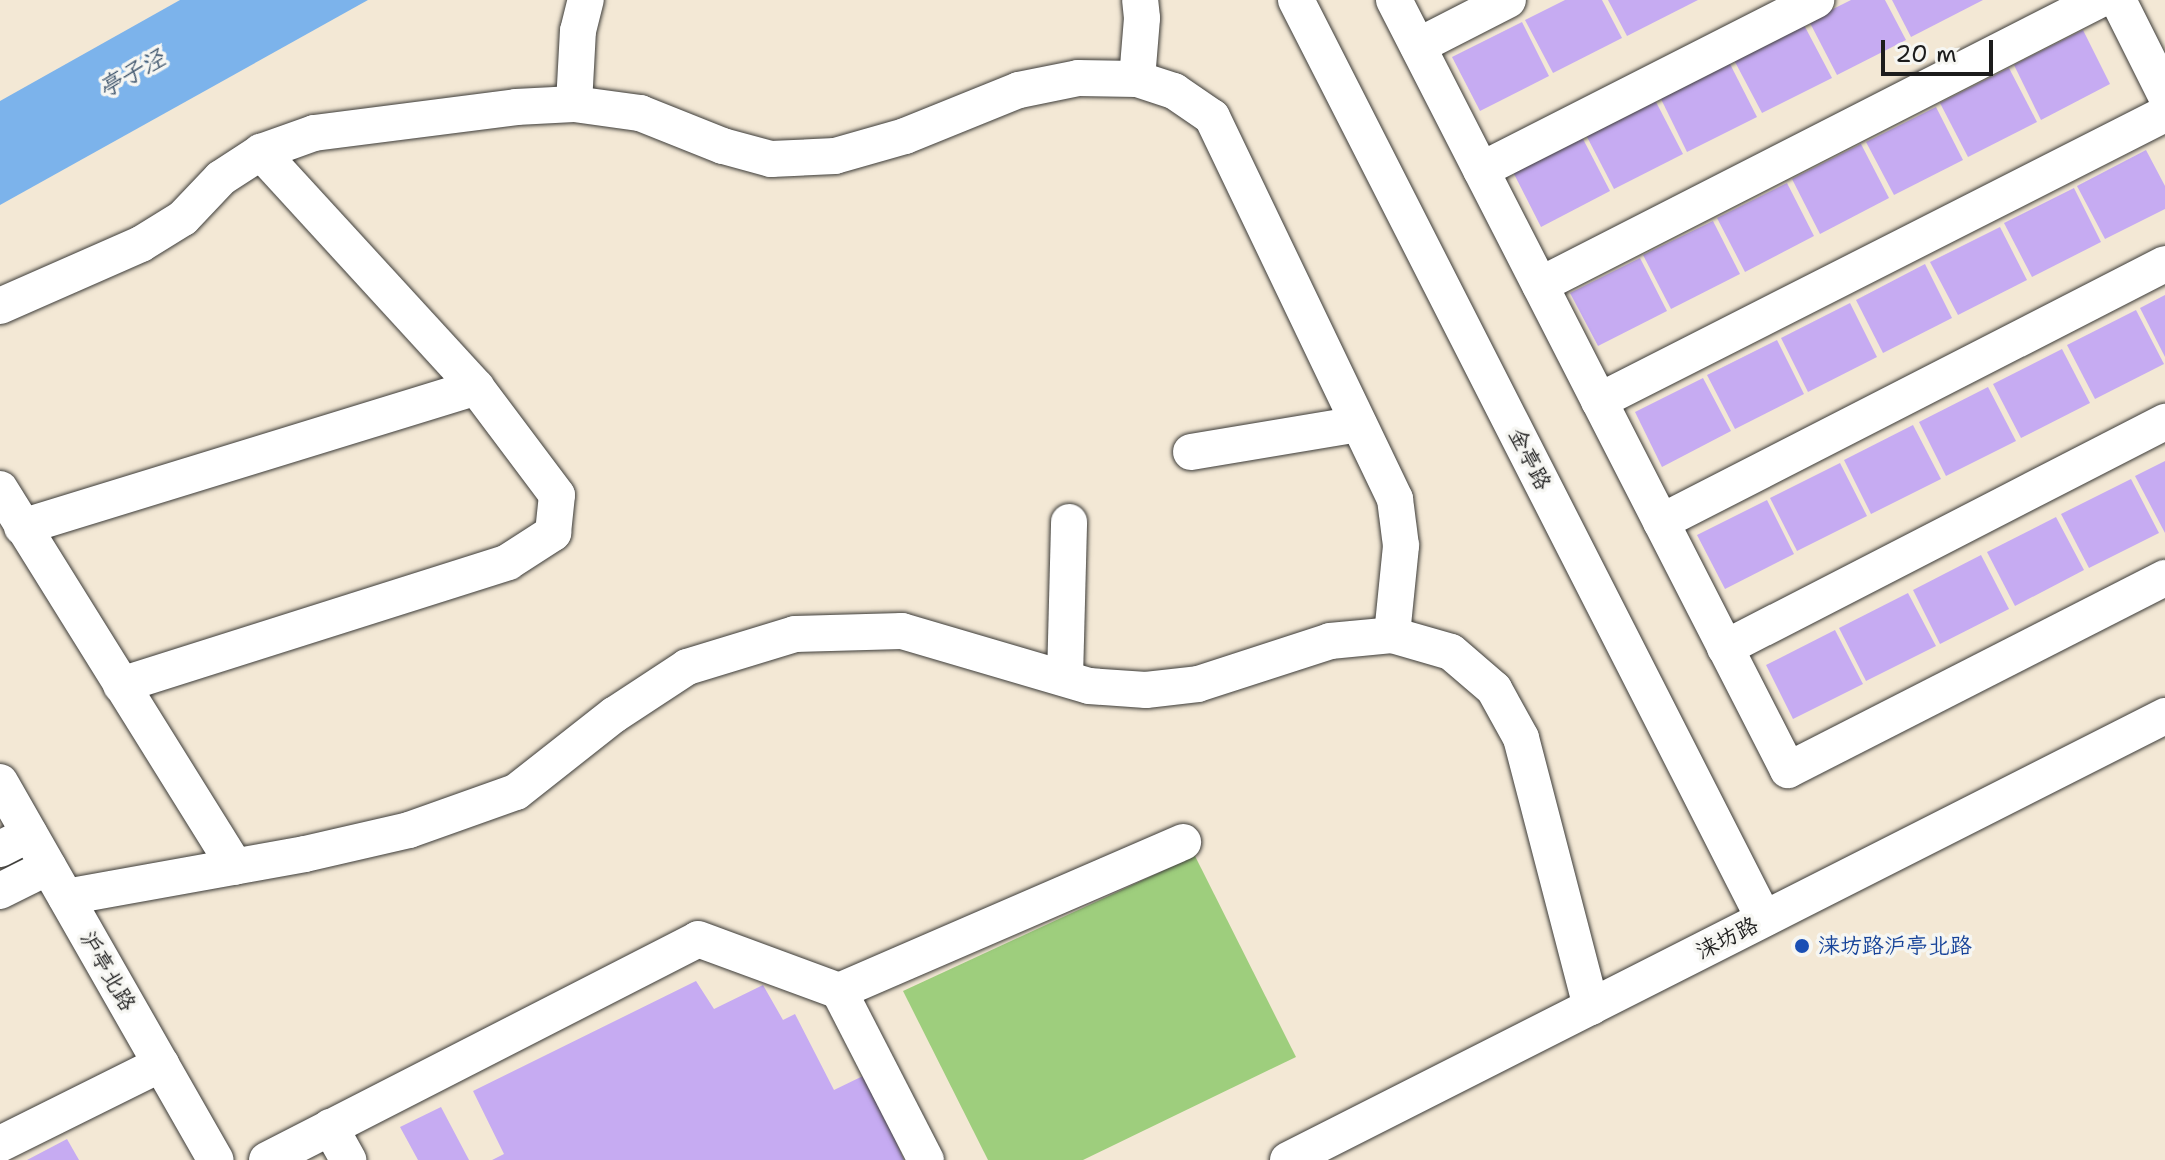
<!DOCTYPE html>
<meta charset="utf-8">
<style>
body{margin:0}
#map{position:relative;width:2165px;height:1160px;overflow:hidden;background:#f3e8d5;font-family:"Shantell Sans","LXGW WenKai TC",sans-serif}
div>[style]{position:absolute}
[style*='--x']{left:calc(var(--x)*1px);top:calc(var(--y)*1px);width:calc(var(--w)*1px);rotate:calc(var(--a)*1deg)}
.green>*{inset:0;background:#9ece7d}
.water>*{inset:0;background:#7cb3eb}
.building>*{inset:0;background:#c6abf2}
.roads{filter:drop-shadow(0 0 2px #3c3b38) drop-shadow(0 0 2px #3c3b38)}
.minor>*{height:36px;margin:-18px;padding:0 18px;transform-origin:18px;border-radius:18px;background:#fff}
.dots>*{width:22px;height:22px;translate:-50% -50%;box-sizing:border-box;border:4px solid #f6f6f2;border-radius:50%}
span{translate:-50% -50%;white-space:nowrap;text-align:center;line-height:1.15;-webkit-text-stroke:7px #f6f6f2;paint-order:stroke}
.street-label{font-size:22px;color:#1c1c1c}
.transit-label{font-size:22px;color:#164399}
.left{translate:0 -50%;text-align:left}
.water-label{font-size:24px;color:#42586f;font-style:italic}
.scale{position:absolute;left:1881px;top:40px;width:112px;height:36px;box-sizing:border-box;border:4px solid #1c1c1c;border-top:0;padding-left:10px;font-size:24px;line-height:28px;white-space:nowrap;color:#1c1c1c;-webkit-text-stroke:6px #f6f6f2;paint-order:stroke}
</style>
<div id="map">
<div class="green">
<i style="clip-path:polygon(1195px 856px,1296px 1057px,1083px 1160px,988px 1160px,903px 991px)"></i>
</div>
<div class="water">
<i style="clip-path:polygon(180px 0,368px 0,0 205px,0 101px)"></i>
</div>
<div class="building">
<i style="clip-path:polygon(1565px 0,1602px 0,1622px 38px,1553px 73px,1525px 20px)"></i>
<i style="clip-path:polygon(1608px 0,1698px 0,1627px 36px)"></i>
<i style="clip-path:polygon(1851px 0,1885px 0,1906px 40px,1837px 75px,1809px 21px)"></i>
<i style="clip-path:polygon(1892px 0,1983px 0,1911px 37px)"></i>
<i style="clip-path:polygon(1522px 22px,1549px 76px,1480px 111px,1452px 57px)"></i>
<i style="clip-path:polygon(1804px 25px,1832px 78px,1762px 113px,1734px 60px)"></i>
<i style="clip-path:polygon(2083px 30px,2110px 84px,2041px 120px,2014px 65px)"></i>
<i style="clip-path:polygon(1729px 62px,1757px 117px,1687px 152px,1660px 97px)"></i>
<i style="clip-path:polygon(2009px 68px,2037px 122px,1968px 157px,1940px 103px)"></i>
<i style="clip-path:polygon(1655px 100px,1683px 154px,1614px 189px,1586px 135px)"></i>
<i style="clip-path:polygon(1936px 107px,1963px 160px,1894px 195px,1866px 142px)"></i>
<i style="clip-path:polygon(1582px 137px,1610px 191px,1541px 227px,1513px 172px)"></i>
<i style="clip-path:polygon(1861px 144px,1889px 198px,1820px 234px,1792px 179px)"></i>
<i style="clip-path:polygon(2146px 150px,2165px 186px,2165px 209px,2105px 239px,2077px 186px)"></i>
<i style="clip-path:polygon(1787px 183px,1814px 236px,1745px 272px,1717px 218px)"></i>
<i style="clip-path:polygon(2074px 188px,2101px 242px,2032px 277px,2004px 223px)"></i>
<i style="clip-path:polygon(1713px 221px,1740px 274px,1671px 309px,1643px 255px)"></i>
<i style="clip-path:polygon(2000px 227px,2027px 280px,1958px 315px,1930px 262px)"></i>
<i style="clip-path:polygon(1640px 258px,1667px 311px,1598px 346px,1570px 293px)"></i>
<i style="clip-path:polygon(1925px 264px,1952px 318px,1883px 353px,1856px 300px)"></i>
<i style="clip-path:polygon(2165px 295px,2165px 357px,2140px 308px)"></i>
<i style="clip-path:polygon(1850px 303px,1877px 357px,1808px 392px,1781px 338px)"></i>
<i style="clip-path:polygon(2136px 310px,2164px 364px,2095px 399px,2067px 345px)"></i>
<i style="clip-path:polygon(1777px 340px,1804px 394px,1735px 429px,1707px 375px)"></i>
<i style="clip-path:polygon(2062px 349px,2090px 403px,2021px 438px,1993px 384px)"></i>
<i style="clip-path:polygon(1703px 378px,1731px 431px,1662px 467px,1635px 412px)"></i>
<i style="clip-path:polygon(1988px 387px,2016px 441px,1946px 476px,1919px 422px)"></i>
<i style="clip-path:polygon(1913px 425px,1941px 479px,1871px 514px,1844px 460px)"></i>
<i style="clip-path:polygon(2165px 461px,2165px 533px,2135px 476px)"></i>
<i style="clip-path:polygon(1840px 463px,1867px 516px,1797px 551px,1770px 498px)"></i>
<i style="clip-path:polygon(2131px 479px,2159px 533px,2089px 568px,2061px 514px)"></i>
<i style="clip-path:polygon(1767px 500px,1794px 554px,1725px 589px,1697px 535px)"></i>
<i style="clip-path:polygon(2056px 517px,2084px 570px,2015px 606px,1987px 552px)"></i>
<i style="clip-path:polygon(1981px 555px,2009px 609px,1940px 644px,1913px 590px)"></i>
<i style="clip-path:polygon(1908px 593px,1936px 646px,1866px 681px,1839px 628px)"></i>
<i style="clip-path:polygon(1835px 630px,1863px 684px,1793px 719px,1766px 665px)"></i>
<i style="clip-path:polygon(696px 981px,714px 1009px,763px 985px,783px 1020px,795px 1014px,834px 1090px,867px 1074px,904px 1160px,492px 1160px,504px 1154px,473px 1091px)"></i>
<i style="clip-path:polygon(441px 1107px,469px 1160px,418px 1160px,400px 1127px)"></i>
<i style="clip-path:polygon(67px 1139px,79px 1160px,27px 1160px)"></i>
</div>
<div class="roads">
<div class="minor">
<i style="--x:1296;--y:0;--w:1031;--a:63.01"></i>
<i style="--x:1394;--y:0;--w:865;--a:62.9"></i>
<i style="--x:1788;--y:770;--w:423;--a:-27"></i>
<i style="--x:2118;--y:0;--w:105;--a:63.4"></i>
<i style="--x:1418;--y:46;--w:101;--a:-27.1"></i>
<i style="--x:1137;--y:79;--w:61;--a:-85.3"></i>
<i style="--x:1142;--y:18;--w:18;--a:-96"></i>
<i style="--x:574;--y:104;--w:73;--a:-86.9"></i>
<i style="--x:578;--y:31;--w:32;--a:-76"></i>
<i style="--x:1481;--y:170;--w:376;--a:-26.9"></i>
<i style="--x:1540;--y:285;--w:627;--a:-27.01"></i>
<i style="--x:0;--y:306;--w:154;--a:-23.7"></i>
<i style="--x:141;--y:244;--w:49;--a:-31.8"></i>
<i style="--x:183;--y:218;--w:55;--a:-46.5"></i>
<i style="--x:221;--y:178;--w:48;--a:-33"></i>
<i style="--x:261;--y:152;--w:56;--a:-19.7"></i>
<i style="--x:314;--y:133;--w:204;--a:-7.3"></i>
<i style="--x:516;--y:107;--w:58;--a:-3"></i>
<i style="--x:574;--y:104;--w:67;--a:7.8"></i>
<i style="--x:640;--y:113;--w:89;--a:21.7"></i>
<i style="--x:723;--y:146;--w:50;--a:15.2"></i>
<i style="--x:771;--y:159;--w:64;--a:-2.7"></i>
<i style="--x:835;--y:156;--w:73;--a:-15.9"></i>
<i style="--x:905;--y:136;--w:123;--a:-22"></i>
<i style="--x:1019;--y:90;--w:60;--a:-11.5"></i>
<i style="--x:1078;--y:78;--w:59;--a:1"></i>
<i style="--x:1137;--y:79;--w:39;--a:18"></i>
<i style="--x:1174;--y:91;--w:46;--a:34.4"></i>
<i style="--x:1212;--y:117;--w:424;--a:64.4"></i>
<i style="--x:1395;--y:499;--w:47;--a:82.7"></i>
<i style="--x:1401;--y:546;--w:89;--a:95.8"></i>
<i style="--x:1599;--y:401;--w:635;--a:-26.89"></i>
<i style="--x:1191;--y:452;--w:170;--a:-9.5"></i>
<i style="--x:0;--y:489;--w:445;--a:58.1"></i>
<i style="--x:1661;--y:522;--w:566;--a:-27.11"></i>
<i style="--x:22;--y:527;--w:475;--a:-17.1"></i>
<i style="--x:1725;--y:648;--w:495;--a:-27.2"></i>
<i style="--x:1065;--y:678;--w:156;--a:-88.5"></i>
<i style="--x:121;--y:685;--w:406;--a:-17.6"></i>
<i style="--x:508;--y:562;--w:54;--a:-32.8"></i>
<i style="--x:553;--y:533;--w:38;--a:-84"></i>
<i style="--x:557;--y:495;--w:135;--a:-126.9"></i>
<i style="--x:476;--y:387;--w:319;--a:-132.5"></i>
<i style="--x:0;--y:782;--w:435;--a:60.3"></i>
<i style="--x:0;--y:849;--w:33;--a:-27"></i>
<i style="--x:0;--y:891;--w:54;--a:-26.6"></i>
<i style="--x:66;--y:897;--w:243;--a:-10.2"></i>
<i style="--x:305;--y:854;--w:107;--a:-13"></i>
<i style="--x:409;--y:830;--w:114;--a:-19.6"></i>
<i style="--x:516;--y:792;--w:125;--a:-38.2"></i>
<i style="--x:614;--y:715;--w:87;--a:-33.3"></i>
<i style="--x:687;--y:667;--w:113;--a:-17"></i>
<i style="--x:795;--y:634;--w:107;--a:-1.6"></i>
<i style="--x:902;--y:631;--w:195;--a:16.4"></i>
<i style="--x:1089;--y:686;--w:57;--a:4"></i>
<i style="--x:1146;--y:690;--w:52;--a:-6.6"></i>
<i style="--x:1198;--y:684;--w:139;--a:-18"></i>
<i style="--x:1330;--y:641;--w:62;--a:-5.5"></i>
<i style="--x:1392;--y:635;--w:61;--a:16.1"></i>
<i style="--x:1451;--y:652;--w:57;--a:40.7"></i>
<i style="--x:1494;--y:689;--w:56;--a:61.1"></i>
<i style="--x:1521;--y:738;--w:278;--a:75.4"></i>
<i style="--x:839;--y:991;--w:190;--a:62.8"></i>
<i style="--x:330;--y:1127;--w:38;--a:61"></i>
<i style="--x:0;--y:1144;--w:180;--a:-26.4"></i>
<i style="--x:267;--y:1160;--w:484;--a:-27.1"></i>
<i style="--x:698;--y:939;--w:150;--a:20.2"></i>
<i style="--x:839;--y:991;--w:375;--a:-23.4"></i>
<i style="--x:1288;--y:1160;--w:983;--a:-26.85"></i>
</div>
</div>
<div class="dots">
<i style="left:1802px;top:946px;background:#1a4fb4"></i>
</div>
<div class="street-label">
<span style="left:1530px;top:459px;rotate:63deg">金亭路</span>
<span style="left:1727px;top:938px;rotate:-27deg">涞坊路</span>
<span style="left:108px;top:971px;rotate:60deg">沪亭北路</span>
</div>
<div class="transit-label">
<span class="left" style="left:1818px;top:946px">涞坊路沪亭北路</span>
</div>
<div class="water-label">
<span style="left:132px;top:74px;rotate:-29deg">亭子泾</span>
</div>
<div class="scale">20 m</div>
</div>
